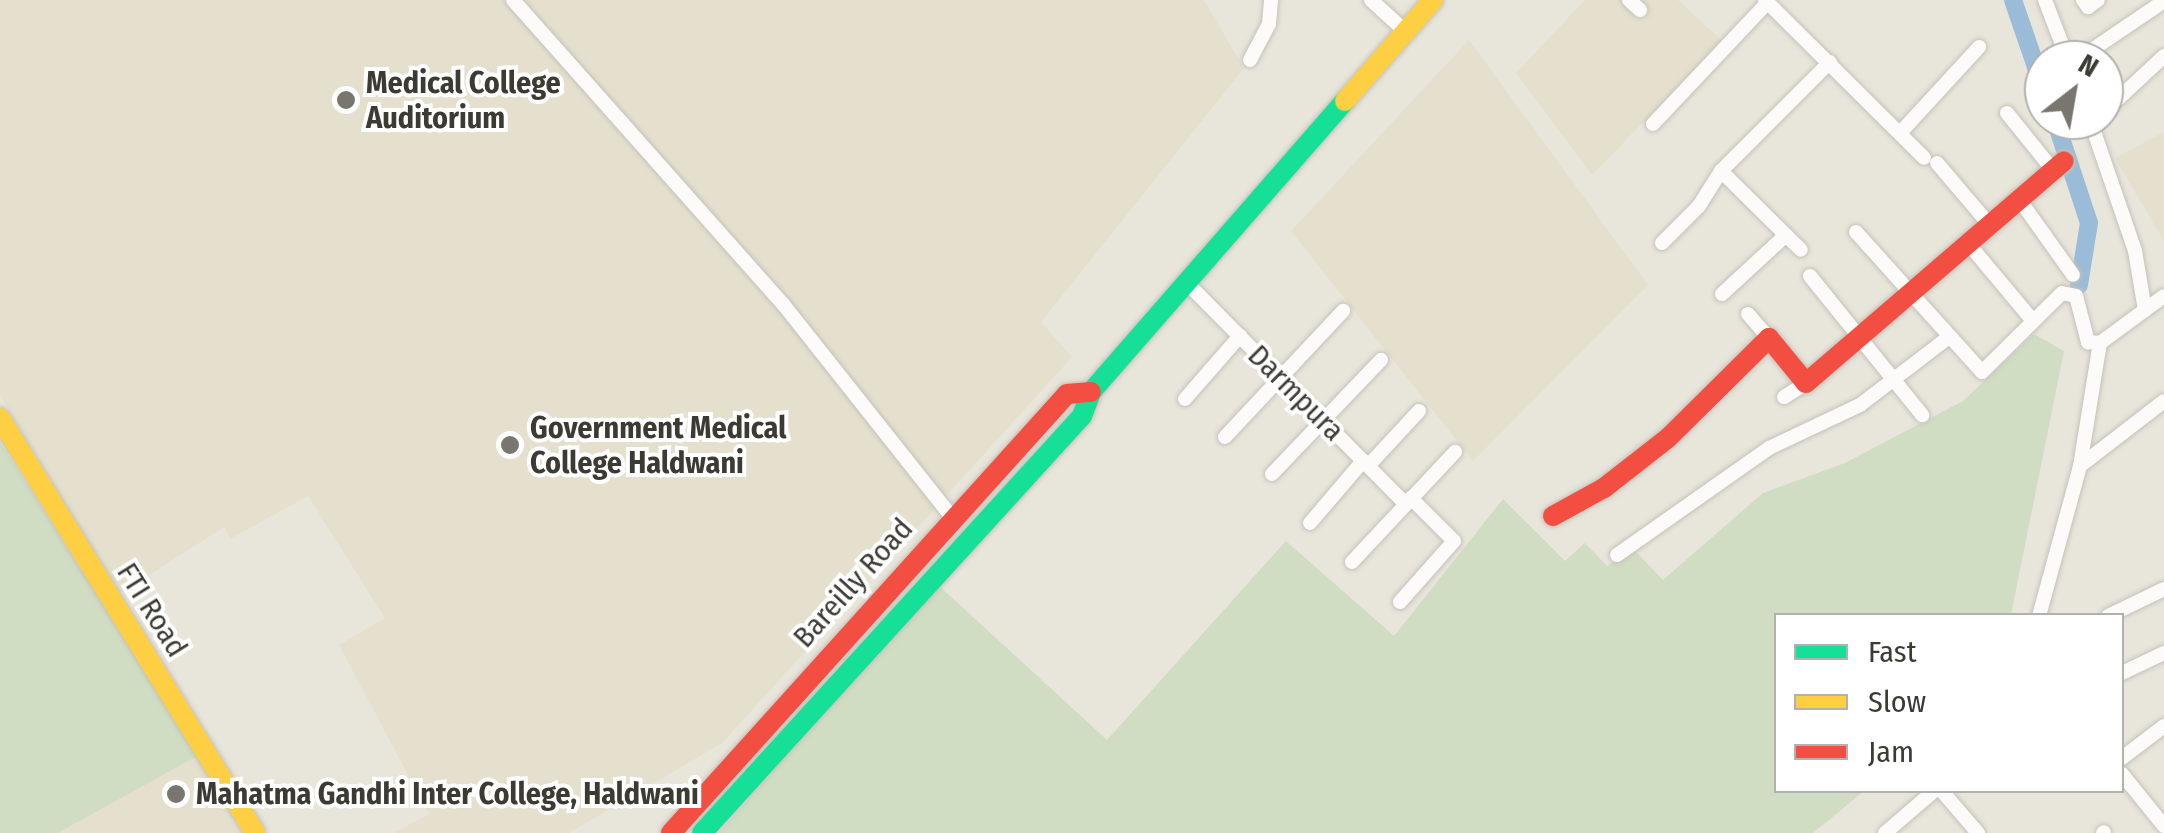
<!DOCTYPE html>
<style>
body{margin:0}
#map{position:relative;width:2164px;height:833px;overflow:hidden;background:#e8e5db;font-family:"Fira Sans Condensed",sans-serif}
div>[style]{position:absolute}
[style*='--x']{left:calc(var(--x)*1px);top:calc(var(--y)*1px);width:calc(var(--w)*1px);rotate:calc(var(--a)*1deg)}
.built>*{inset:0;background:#e4e0cd}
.green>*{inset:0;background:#d0ddc2}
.canal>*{height:18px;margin:-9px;padding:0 9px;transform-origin:9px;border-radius:9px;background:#9abcd8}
.roads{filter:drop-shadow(0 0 2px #c4c2ba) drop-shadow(0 0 2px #c4c2ba)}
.street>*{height:14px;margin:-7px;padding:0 7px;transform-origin:7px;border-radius:7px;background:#fcfbfa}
.fast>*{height:20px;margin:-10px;padding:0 10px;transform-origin:10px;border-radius:10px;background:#16e098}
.slow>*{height:20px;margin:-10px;padding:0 10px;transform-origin:10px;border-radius:10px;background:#ffcf43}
.jam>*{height:20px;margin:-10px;padding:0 10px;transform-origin:10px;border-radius:10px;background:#f24e42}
.dots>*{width:28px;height:28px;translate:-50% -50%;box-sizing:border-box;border:5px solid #fff;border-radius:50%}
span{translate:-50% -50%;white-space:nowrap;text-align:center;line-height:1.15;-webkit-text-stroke:8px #fff;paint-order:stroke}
.poi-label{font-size:30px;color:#3c3b33;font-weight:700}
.left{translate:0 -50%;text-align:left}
.street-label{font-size:30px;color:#3c3b33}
.legend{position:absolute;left:1774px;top:613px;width:350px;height:180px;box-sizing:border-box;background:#fff;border:2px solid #b1b1ad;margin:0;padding:12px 18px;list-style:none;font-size:30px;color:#3c3b33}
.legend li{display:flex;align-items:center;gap:20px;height:50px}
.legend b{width:50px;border:2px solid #b1b1ad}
.north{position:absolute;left:2024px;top:40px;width:100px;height:100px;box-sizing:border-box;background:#fff;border:2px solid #b1b1ad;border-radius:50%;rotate:31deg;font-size:28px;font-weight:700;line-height:40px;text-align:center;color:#3c3b33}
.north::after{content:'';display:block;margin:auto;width:35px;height:45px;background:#78766e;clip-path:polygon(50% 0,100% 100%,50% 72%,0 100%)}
</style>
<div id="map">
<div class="built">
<i style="clip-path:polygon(0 0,1204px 0,1244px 68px,1041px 322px,1072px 357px,722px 743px,569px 833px,394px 833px,429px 814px,339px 645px,385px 618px,308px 496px,230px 539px,224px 527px,119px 594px,0 395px)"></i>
<i style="clip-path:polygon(1585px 0,1678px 0,1722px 41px,1592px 175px,1516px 73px)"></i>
<i style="clip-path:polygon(1469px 40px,1648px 285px,1473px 461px,1291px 231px)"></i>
<i style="clip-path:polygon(2164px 132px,2164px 241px,2115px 158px)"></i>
<i style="clip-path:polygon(199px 755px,247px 833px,58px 833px)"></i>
</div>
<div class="green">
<i style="clip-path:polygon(2034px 334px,2064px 351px,2011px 615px,1776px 616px,1776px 790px,1864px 791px,1813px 833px,719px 833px,937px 584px,1107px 740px,1286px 541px,1394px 636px,1503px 499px,1565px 561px,1585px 543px,1607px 566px,1634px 550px,1663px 580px,1763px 493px,1845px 463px,1963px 401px)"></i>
<i style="clip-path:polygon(0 442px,199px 755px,58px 833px,0 833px)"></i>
</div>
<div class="canal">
<i style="--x:2013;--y:0;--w:95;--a:71"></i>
<i style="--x:2055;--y:120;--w:108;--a:71.7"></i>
<i style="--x:2089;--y:223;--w:63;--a:99.2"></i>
</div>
<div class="roads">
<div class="street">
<i style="--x:513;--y:0;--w:407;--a:48.4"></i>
<i style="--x:783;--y:304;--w:272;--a:51.6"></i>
<i style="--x:1371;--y:0;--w:46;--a:42.4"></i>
<i style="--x:1629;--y:0;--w:15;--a:42"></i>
<i style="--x:1765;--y:0;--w:224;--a:44.8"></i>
<i style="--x:2045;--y:0;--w:64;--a:69"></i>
<i style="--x:2083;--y:0;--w:9;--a:54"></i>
<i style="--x:2088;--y:7;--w:12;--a:-35"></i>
<i style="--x:1250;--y:60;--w:41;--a:-62.2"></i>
<i style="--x:1269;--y:24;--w:24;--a:-85"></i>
<i style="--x:2077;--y:60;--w:105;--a:-34.1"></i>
<i style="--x:2104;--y:112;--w:82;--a:-43"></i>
<i style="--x:2007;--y:113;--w:73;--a:51.1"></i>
<i style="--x:2090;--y:120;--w:139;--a:71"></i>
<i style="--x:2135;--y:251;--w:60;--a:80.4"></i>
<i style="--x:1653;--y:124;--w:166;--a:-46.7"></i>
<i style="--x:1900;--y:133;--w:117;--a:-47.4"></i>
<i style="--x:1937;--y:163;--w:80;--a:49.6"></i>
<i style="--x:1721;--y:171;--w:112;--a:44.6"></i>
<i style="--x:2019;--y:199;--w:93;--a:54.6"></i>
<i style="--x:1856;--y:232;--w:188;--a:48"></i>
<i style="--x:1982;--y:372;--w:112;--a:-44.6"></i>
<i style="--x:2062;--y:293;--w:14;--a:12"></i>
<i style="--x:2076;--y:296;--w:48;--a:75.4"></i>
<i style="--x:2088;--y:342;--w:12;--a:5"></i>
<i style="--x:1967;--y:242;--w:103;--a:50.1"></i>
<i style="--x:1662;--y:243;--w:52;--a:-45"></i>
<i style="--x:1699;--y:206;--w:41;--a:-57.8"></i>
<i style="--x:1721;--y:171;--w:154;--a:-45"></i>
<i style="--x:1810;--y:276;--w:179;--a:51.1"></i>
<i style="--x:1187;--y:283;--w:311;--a:45.3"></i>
<i style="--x:1722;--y:294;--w:87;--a:-42.7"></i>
<i style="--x:1748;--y:314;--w:32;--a:49"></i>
<i style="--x:1784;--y:397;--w:26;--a:-32"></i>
<i style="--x:1185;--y:399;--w:84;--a:-48.9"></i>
<i style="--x:1225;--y:437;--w:173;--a:-46.9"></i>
<i style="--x:1368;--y:466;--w:75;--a:-47.2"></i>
<i style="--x:2080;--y:466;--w:106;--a:-37.7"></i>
<i style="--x:1272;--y:474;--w:158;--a:-46.3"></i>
<i style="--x:1310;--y:523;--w:82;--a:-49.5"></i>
<i style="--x:1617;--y:555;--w:186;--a:-35.1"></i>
<i style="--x:1769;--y:448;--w:101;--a:-25.3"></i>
<i style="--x:1860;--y:405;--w:112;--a:-37.4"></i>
<i style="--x:1352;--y:562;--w:151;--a:-46.9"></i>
<i style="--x:1400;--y:602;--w:81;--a:-48.5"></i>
<i style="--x:1454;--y:541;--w:61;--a:-135"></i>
<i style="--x:2039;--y:616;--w:156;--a:-74.7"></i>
<i style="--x:2080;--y:466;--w:125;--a:-80.8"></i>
<i style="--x:2100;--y:343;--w:79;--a:-36.3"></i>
<i style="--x:2108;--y:616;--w:62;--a:-25.7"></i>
<i style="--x:2122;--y:673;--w:47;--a:-25.5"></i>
<i style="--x:2122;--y:758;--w:53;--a:-37.3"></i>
<i style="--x:2122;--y:774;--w:67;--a:51.1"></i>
<i style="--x:1941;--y:790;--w:57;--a:49.3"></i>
<i style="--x:1885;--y:833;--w:66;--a:-40.7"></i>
<i style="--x:2103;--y:833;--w:1;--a:-45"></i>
</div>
<div class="fast">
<i style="--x:702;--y:833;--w:564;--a:-47.66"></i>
<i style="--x:1082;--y:416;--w:26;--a:-69"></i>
<i style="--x:1091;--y:392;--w:386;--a:-48.9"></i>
</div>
<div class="slow">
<i style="--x:1345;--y:101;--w:134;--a:-48.9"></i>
<i style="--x:0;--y:418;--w:487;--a:58.4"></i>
</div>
<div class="jam">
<i style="--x:1553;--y:516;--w:58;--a:-28.8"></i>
<i style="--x:1604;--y:488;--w:81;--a:-38"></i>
<i style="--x:1668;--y:438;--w:142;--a:-44.7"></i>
<i style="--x:1769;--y:338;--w:58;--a:50.6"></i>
<i style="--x:1806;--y:383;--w:340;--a:-40.7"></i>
<i style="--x:671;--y:833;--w:591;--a:-47.95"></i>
<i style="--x:1067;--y:394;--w:24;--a:-5"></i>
</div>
</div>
<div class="dots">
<i style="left:346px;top:100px;background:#78766e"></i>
<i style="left:510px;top:445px;background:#78766e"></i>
<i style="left:176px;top:794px;background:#78766e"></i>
</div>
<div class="poi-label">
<span class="left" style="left:366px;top:100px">Medical College<br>Auditorium</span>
<span class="left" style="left:530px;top:445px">Government Medical<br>College Haldwani</span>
<span class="left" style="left:196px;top:794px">Mahatma Gandhi Inter College, Haldwani</span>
</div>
<div class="street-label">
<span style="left:1296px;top:393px;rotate:45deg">Darmpura</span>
<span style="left:853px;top:583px;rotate:-48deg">Bareilly Road</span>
<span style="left:152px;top:610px;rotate:58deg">FTI Road</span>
</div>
<ul class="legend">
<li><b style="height:12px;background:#16e098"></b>Fast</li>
<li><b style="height:12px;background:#ffcf43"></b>Slow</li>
<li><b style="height:12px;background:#f24e42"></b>Jam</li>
</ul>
<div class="north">N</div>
</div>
